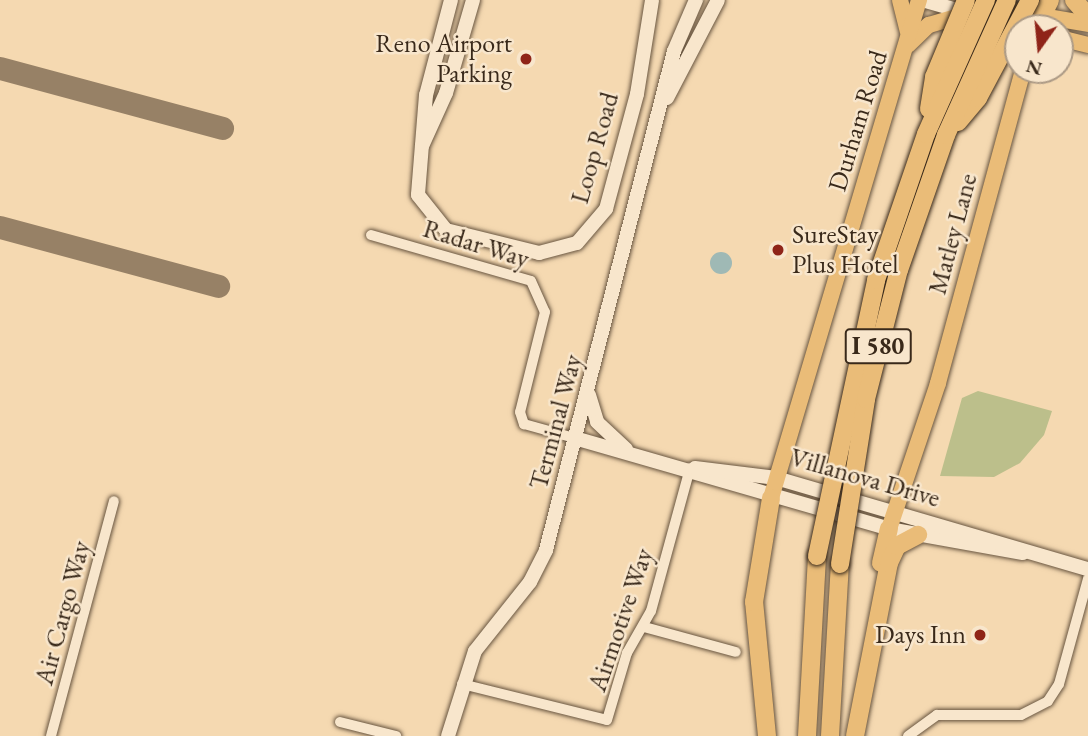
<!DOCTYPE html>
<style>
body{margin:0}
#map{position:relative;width:1088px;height:736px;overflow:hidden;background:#f5d9b1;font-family:"EB Garamond",serif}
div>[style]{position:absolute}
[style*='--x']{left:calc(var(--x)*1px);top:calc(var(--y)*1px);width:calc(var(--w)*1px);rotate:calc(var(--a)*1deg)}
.green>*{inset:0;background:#bcbf8b}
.water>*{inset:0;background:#9fb9b5}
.round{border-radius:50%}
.taxiway>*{height:23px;margin:-11.5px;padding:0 11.5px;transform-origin:11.5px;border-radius:11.5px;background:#978166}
.roads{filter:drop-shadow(0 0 2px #685540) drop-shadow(0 0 2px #685540)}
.street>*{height:10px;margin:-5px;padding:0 5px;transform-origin:5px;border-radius:5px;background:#f8e6cc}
.secondary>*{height:14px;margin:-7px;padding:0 7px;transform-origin:7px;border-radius:7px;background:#f8e6cc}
.primary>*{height:16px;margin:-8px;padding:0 8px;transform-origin:8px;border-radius:8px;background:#eabc78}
.highway>*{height:18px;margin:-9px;padding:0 9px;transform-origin:9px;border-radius:9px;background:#eabc78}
.bridges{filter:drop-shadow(0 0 2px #39291a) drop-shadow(0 0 2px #39291a)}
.highway-bridge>*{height:18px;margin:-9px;padding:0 9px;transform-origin:9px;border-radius:9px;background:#eabc78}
.dots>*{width:19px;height:19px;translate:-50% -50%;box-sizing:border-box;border:4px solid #f8e6cc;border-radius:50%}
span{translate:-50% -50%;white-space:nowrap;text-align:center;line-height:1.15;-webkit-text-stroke:5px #f8e6cc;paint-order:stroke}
.shield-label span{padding:2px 5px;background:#f8e6cc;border:2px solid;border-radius:5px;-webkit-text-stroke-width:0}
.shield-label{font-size:24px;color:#39291a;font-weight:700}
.poi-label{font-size:26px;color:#39291a}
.right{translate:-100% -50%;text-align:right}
.left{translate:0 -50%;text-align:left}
.street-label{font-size:26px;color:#39291a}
.north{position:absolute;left:1004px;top:14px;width:70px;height:70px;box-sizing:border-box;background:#f8e6cc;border:2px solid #ac9a85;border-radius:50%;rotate:195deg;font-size:19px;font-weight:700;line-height:28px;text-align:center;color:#39291a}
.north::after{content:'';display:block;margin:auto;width:24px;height:32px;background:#8f2418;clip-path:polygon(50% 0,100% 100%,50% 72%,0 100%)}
</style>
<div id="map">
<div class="green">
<i style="clip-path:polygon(978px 391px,1052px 411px,1044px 435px,1020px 463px,994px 477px,940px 476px,962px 398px)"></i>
</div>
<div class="water">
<i class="round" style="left:710px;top:252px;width:22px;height:22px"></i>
</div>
<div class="taxiway">
<i style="--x:0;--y:68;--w:230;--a:15.1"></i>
<i style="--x:0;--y:227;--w:226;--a:15.1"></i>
</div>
<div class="roads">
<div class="street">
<i style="--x:371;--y:235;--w:166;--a:16"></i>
<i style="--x:531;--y:281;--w:34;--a:66"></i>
<i style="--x:545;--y:312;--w:103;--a:104"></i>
<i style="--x:520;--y:412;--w:13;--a:72"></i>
<i style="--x:524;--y:424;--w:56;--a:15.5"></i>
<i style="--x:644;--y:627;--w:95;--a:15.2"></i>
<i style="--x:462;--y:684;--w:149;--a:13.9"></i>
<i style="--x:607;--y:720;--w:70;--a:-73.4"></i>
<i style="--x:627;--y:653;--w:48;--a:-60.3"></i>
<i style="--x:651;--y:611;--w:148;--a:-74.7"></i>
<i style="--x:340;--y:722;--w:58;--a:14"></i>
<i style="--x:51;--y:736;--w:243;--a:-75"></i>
<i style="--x:908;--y:736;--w:36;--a:-36"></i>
<i style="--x:937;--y:715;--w:84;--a:0"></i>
<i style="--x:1021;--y:715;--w:30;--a:-27"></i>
<i style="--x:1048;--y:701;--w:20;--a:-57"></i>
<i style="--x:1059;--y:684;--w:109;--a:-74.6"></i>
</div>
<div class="secondary">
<i style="--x:451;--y:0;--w:98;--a:104.7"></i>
<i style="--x:426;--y:95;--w:100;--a:94.6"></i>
<i style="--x:418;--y:195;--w:45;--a:51.3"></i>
<i style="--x:446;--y:230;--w:96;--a:13.9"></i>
<i style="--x:539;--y:253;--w:39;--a:-15"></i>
<i style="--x:577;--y:243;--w:45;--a:-49.5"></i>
<i style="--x:606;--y:209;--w:119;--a:-74.9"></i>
<i style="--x:637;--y:94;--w:95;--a:-80.9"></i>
<i style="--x:922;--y:0;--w:51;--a:15.9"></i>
<i style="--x:667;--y:98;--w:110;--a:-62.5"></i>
<i style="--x:422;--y:146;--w:58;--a:-65.6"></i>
<i style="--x:446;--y:93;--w:97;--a:-73.8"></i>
<i style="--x:589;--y:395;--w:28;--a:73"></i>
<i style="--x:597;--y:422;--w:40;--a:43"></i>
<i style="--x:578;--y:439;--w:324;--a:16.1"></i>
<i style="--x:889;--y:529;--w:136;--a:10.2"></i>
<i style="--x:695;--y:468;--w:82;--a:7"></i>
<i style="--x:776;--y:478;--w:325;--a:16.3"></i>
<i style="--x:448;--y:736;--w:89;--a:-72.4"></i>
<i style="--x:475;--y:651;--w:88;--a:-51.4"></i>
<i style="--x:530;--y:582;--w:36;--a:-63"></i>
<i style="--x:546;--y:550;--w:515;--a:-75.61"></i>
<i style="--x:674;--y:51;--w:56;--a:-66.7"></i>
</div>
<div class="primary">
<i style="--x:900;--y:0;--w:32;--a:76"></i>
<i style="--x:971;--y:2;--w:47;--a:36.4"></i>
<i style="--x:1009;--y:30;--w:20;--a:63"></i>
<i style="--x:1013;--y:11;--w:76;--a:9.8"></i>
<i style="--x:1060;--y:38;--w:29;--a:14"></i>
<i style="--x:908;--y:45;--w:29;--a:-44"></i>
<i style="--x:929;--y:25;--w:43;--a:-16.3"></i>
<i style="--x:771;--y:498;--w:520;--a:-73.45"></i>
<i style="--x:889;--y:529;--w:154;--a:-71.4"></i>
<i style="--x:938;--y:383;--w:324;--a:-74.8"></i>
</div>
<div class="highway">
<i style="--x:992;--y:0;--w:57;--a:29.2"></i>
<i style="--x:1074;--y:0;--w:21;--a:49"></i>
<i style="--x:1044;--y:12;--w:13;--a:-63"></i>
<i style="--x:1060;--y:37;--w:4;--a:27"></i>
<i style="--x:881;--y:563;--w:35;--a:-77"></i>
<i style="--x:767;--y:736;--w:135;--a:-95.5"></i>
<i style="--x:754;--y:602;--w:105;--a:-80.7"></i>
<i style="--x:807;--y:736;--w:180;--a:-86.8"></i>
<i style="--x:830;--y:736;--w:172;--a:-86.7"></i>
<i style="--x:855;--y:736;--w:176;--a:-78.9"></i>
<i style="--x:889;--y:563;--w:19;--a:-65"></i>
<i style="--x:897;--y:546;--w:24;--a:-28"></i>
</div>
</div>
<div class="bridges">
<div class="highway-bridge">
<i style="--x:929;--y:109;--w:32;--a:-81"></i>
<i style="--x:934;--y:77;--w:83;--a:-67.4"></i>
<i style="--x:958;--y:122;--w:31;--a:-50"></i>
<i style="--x:978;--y:98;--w:111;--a:-62"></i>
<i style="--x:817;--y:556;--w:282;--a:-77.9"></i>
<i style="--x:876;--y:280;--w:154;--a:-71.1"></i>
<i style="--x:926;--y:134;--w:147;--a:-65.9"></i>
<i style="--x:840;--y:564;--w:167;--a:-81"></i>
<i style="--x:866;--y:399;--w:133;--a:-75.7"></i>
<i style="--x:899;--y:270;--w:143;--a:-70.8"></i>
<i style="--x:946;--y:135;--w:148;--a:-65.7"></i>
</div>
</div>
<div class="dots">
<i style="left:526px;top:59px;background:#8f2418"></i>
<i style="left:778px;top:250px;background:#8f2418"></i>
<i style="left:980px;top:635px;background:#8f2418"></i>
</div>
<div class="shield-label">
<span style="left:878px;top:346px">I 580</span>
</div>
<div class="poi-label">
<span class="right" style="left:512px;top:59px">Reno Airport<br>Parking</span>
<span class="left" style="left:792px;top:250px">SureStay<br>Plus Hotel</span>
<span class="right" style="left:966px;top:635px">Days Inn</span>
</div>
<div class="street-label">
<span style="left:858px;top:121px;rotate:-73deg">Durham Road</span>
<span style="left:595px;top:148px;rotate:-74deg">Loop Road</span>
<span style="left:953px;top:234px;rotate:-75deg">Matley Lane</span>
<span style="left:476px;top:244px;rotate:17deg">Radar Way</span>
<span style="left:556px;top:422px;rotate:-75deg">Terminal Way</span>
<span style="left:865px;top:478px;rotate:16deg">Villanova Drive</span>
<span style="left:63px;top:613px;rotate:-75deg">Air Cargo Way</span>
<span style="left:621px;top:620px;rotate:-71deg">Airmotive Way</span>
</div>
<div class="north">N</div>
</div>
